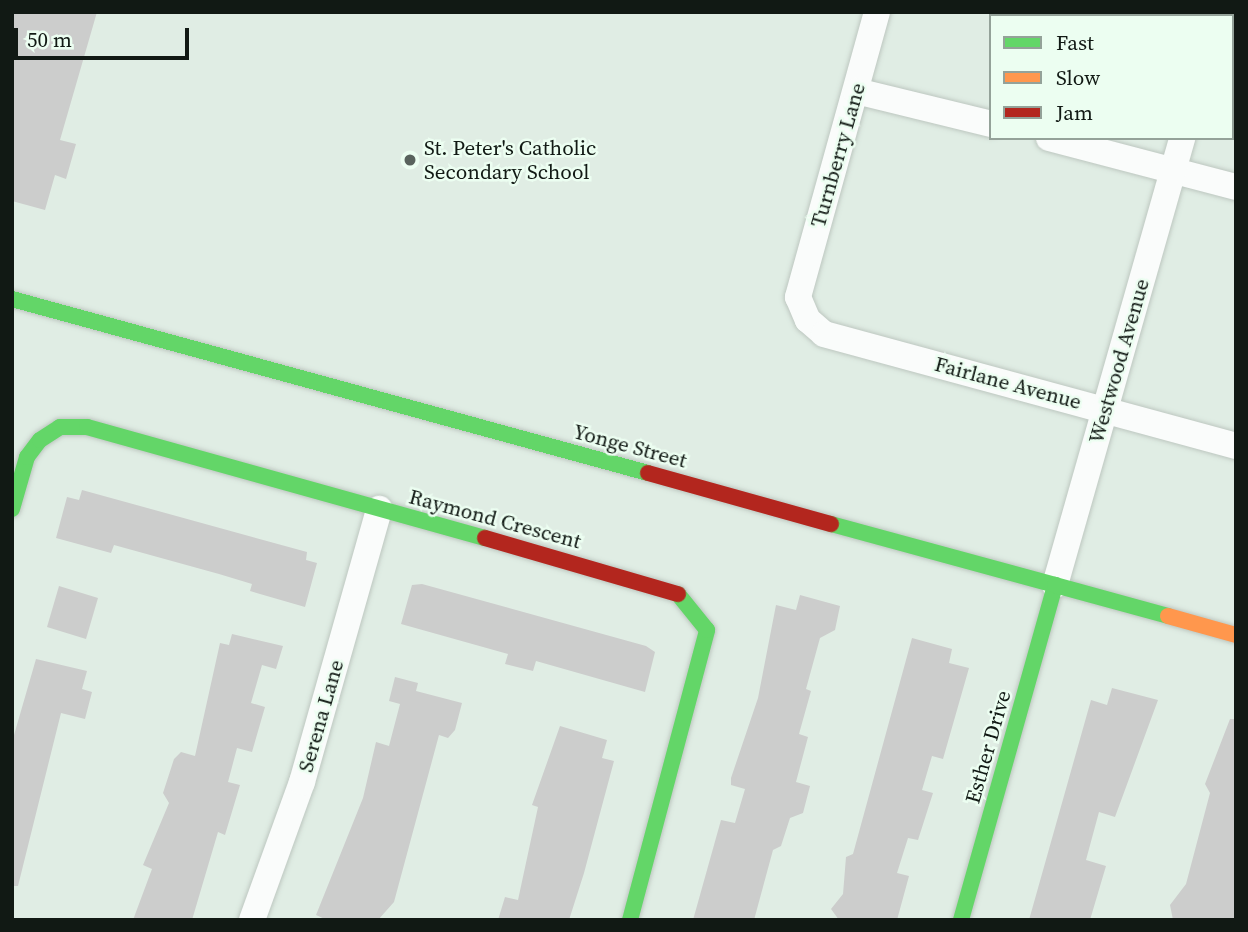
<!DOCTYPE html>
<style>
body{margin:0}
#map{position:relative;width:1248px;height:932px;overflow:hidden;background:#e0ede4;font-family:"Source Serif 4",serif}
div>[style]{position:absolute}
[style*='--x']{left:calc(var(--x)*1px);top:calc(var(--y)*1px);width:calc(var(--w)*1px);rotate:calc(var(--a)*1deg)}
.building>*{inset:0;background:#cccdcc}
.roads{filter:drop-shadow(0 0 2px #bdc7c0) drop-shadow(0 0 2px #bdc7c0)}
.street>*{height:26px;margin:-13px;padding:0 13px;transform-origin:13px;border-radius:13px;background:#fafcfb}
.fast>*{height:16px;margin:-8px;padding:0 8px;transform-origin:8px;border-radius:8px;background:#63d668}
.slow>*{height:16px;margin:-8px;padding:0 8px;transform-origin:8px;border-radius:8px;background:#ff974d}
.jam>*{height:16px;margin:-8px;padding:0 8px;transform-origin:8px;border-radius:8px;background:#b3261e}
.dots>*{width:19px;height:19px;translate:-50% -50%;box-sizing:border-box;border:4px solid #ecfef1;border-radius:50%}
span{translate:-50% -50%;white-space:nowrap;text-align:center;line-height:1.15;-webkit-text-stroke:5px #ecfef1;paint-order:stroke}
.poi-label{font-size:21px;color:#111914}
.left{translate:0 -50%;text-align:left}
.street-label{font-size:21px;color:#111914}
.frame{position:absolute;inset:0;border:14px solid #111914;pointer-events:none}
.legend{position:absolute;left:989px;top:14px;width:245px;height:126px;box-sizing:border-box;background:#ecfef1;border:2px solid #94a299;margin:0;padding:9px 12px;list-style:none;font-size:21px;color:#111914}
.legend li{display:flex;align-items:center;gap:14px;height:35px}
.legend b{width:35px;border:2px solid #94a299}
.scale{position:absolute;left:14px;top:28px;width:175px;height:32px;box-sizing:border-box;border:4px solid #111914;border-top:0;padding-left:9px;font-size:21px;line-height:24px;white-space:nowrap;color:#111914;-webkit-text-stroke:5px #ecfef1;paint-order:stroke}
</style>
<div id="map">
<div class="building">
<i style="clip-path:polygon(12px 12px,97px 12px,60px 140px,76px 144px,66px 179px,55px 175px,45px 210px,12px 201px)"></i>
<i style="clip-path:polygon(82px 490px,307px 552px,306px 560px,317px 563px,305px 607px,250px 591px,252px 584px,219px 574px,114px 545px,111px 553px,56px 538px,67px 497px,79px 500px)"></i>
<i style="clip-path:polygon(422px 584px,646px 646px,655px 652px,645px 692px,536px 661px,533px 671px,505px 664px,508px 654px,401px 624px,412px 585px)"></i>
<i style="clip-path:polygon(59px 586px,98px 598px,86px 639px,47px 627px)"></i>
<i style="clip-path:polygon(800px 595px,840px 606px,835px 630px,820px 638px,806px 689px,811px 691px,799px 734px,808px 737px,796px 782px,810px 786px,803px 813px,790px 818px,781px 846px,773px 850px,754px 920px,693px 920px,721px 820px,735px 823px,745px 789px,731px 785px,731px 778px,758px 698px,776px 605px,796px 610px)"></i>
<i style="clip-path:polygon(232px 634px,283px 646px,276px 669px,262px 665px,251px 703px,265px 707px,252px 752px,237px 748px,228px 782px,240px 785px,225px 835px,218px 832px,192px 920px,133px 920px,152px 869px,143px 865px,169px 803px,163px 793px,174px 759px,181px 752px,195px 756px,220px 643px,229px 645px)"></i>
<i style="clip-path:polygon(912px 638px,952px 649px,949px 663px,969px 668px,943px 759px,932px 756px,922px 790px,933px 793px,918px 840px,908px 838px,897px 873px,909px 876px,897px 920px,839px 920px,831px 909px,843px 894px,846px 857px,853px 854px)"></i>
<i style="clip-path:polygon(36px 659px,87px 671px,82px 689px,92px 692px,85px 719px,61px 713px,18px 886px,12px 886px,12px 742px)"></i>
<i style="clip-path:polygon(395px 677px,418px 683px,416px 691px,462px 703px,455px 730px,448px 738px,439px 735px,394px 902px,378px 920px,327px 920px,316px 915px,363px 798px,376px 742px,389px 746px,400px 704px,389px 701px)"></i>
<i style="clip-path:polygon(1112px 688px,1158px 700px,1115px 817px,1099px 812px,1086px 860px,1106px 866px,1090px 920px,1029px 920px,1091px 700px,1107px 705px)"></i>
<i style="clip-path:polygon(1230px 719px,1236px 719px,1236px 920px,1173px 920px,1170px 905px,1186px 884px,1210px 793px,1205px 784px)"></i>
<i style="clip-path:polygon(560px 726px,607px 740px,602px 758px,614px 761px,584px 873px,569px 920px,498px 920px,505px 897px,518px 900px,538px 807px,532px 805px)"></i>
</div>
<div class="roads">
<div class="street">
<i style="--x:877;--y:12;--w:296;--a:105.5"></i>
<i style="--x:798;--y:297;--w:25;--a:67"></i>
<i style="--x:808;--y:320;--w:21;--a:41"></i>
<i style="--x:824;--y:334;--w:427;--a:15.2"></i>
<i style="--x:1213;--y:16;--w:4;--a:-76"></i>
<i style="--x:856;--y:91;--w:139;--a:13.7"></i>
<i style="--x:1049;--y:138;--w:193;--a:14.7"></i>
<i style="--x:1055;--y:585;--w:465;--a:-74.1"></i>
<i style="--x:252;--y:920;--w:147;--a:-70.1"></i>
<i style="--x:302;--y:782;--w:284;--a:-74.2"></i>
</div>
<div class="fast">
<i style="--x:12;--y:299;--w:659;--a:15.3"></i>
<i style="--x:12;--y:509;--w:54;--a:-73.9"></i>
<i style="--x:27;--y:457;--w:21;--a:-53"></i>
<i style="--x:40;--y:440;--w:24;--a:-33"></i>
<i style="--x:60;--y:427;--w:27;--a:0"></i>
<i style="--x:87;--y:427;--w:413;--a:15.6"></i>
<i style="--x:831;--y:524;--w:232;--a:15.2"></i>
<i style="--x:630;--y:920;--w:300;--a:-75.1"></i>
<i style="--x:707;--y:630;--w:46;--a:-128.9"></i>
<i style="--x:961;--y:920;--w:348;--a:-74.3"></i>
<i style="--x:1055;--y:585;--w:117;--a:15.3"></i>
</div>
<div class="slow">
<i style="--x:1168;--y:616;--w:71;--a:15.6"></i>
</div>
<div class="jam">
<i style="--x:648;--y:473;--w:190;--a:15.6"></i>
<i style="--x:485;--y:538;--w:201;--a:16.2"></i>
</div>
</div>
<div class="dots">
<i style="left:410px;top:160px;background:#59635d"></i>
</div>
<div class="poi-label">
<span class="left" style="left:424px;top:160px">St. Peter's Catholic<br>Secondary School</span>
</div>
<div class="street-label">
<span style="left:838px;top:155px;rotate:-74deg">Turnberry Lane</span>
<span style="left:1119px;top:361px;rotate:-74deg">Westwood Avenue</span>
<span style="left:1008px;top:383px;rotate:15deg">Fairlane Avenue</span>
<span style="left:630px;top:446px;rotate:15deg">Yonge Street</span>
<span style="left:495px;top:519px;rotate:15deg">Raymond Crescent</span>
<span style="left:321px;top:716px;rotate:-74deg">Serena Lane</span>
<span style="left:988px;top:747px;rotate:-74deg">Esther Drive</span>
</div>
<div class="frame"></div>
<ul class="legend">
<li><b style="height:9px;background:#63d668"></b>Fast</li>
<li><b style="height:9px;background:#ff974d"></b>Slow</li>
<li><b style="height:9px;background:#b3261e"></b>Jam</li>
</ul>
<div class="scale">50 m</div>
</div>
